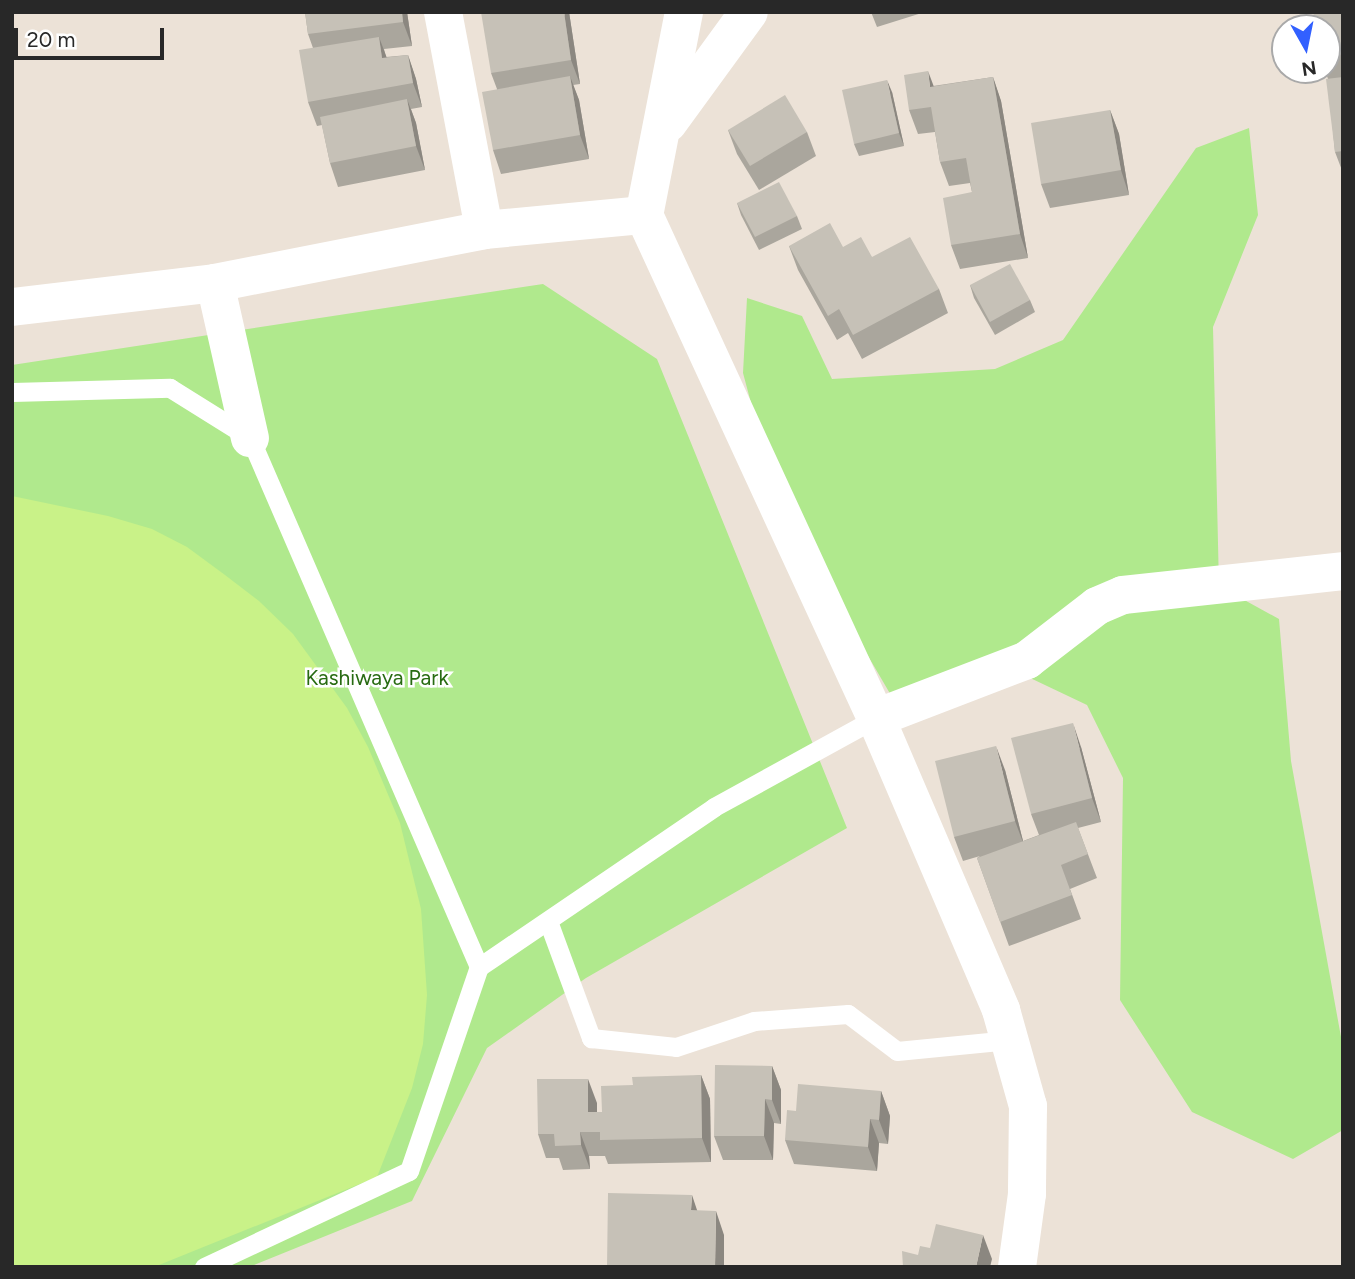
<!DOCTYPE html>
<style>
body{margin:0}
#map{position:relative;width:1355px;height:1279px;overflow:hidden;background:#ece2d7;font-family:Figtree,sans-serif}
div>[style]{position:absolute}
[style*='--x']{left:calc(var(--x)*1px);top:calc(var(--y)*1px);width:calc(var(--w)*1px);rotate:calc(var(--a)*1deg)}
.green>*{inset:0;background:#b0e98d}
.pitch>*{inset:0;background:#c9f288}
.service>*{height:19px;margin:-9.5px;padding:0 9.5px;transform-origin:9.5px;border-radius:9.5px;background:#fff}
.minor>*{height:38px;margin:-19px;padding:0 19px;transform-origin:19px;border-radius:19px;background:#fff}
.wall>*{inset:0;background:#aaa69d}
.shaded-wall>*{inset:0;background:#8b8780}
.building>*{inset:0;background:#c6c1b7}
span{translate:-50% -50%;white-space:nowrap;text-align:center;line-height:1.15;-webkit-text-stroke:5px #fff;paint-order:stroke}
.park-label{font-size:21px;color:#286b12}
.frame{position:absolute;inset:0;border:14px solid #282828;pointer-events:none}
.north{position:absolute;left:1271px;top:14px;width:70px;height:70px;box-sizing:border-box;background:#fff;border:2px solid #a9a9a9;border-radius:50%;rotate:171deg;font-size:19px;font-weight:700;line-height:28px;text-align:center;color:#282828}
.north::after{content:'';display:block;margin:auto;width:24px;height:32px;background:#3260ff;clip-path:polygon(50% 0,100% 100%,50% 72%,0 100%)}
.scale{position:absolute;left:14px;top:28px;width:150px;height:32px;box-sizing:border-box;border:4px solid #282828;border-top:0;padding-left:9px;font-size:21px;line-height:24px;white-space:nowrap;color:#282828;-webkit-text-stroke:5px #fff;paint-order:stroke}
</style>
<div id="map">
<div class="green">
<i style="clip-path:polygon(1249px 128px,1258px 215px,1213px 327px,1219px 586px,1279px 619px,1291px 761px,1343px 1048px,1343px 1130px,1293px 1159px,1192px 1112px,1120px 1000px,1123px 778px,1087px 705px,1007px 667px,899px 709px,777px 500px,743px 373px,747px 298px,802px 316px,832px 379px,995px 369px,1063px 340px,1196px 148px)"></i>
<i style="clip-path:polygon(543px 284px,657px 359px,847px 828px,586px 978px,487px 1048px,412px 1201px,249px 1267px,12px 1267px,12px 365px)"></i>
</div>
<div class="pitch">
<i style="clip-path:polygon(12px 496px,108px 516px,152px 529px,187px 547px,225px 575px,259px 601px,293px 634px,347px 708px,368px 747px,400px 823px,421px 909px,427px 995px,423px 1044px,412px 1088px,377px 1177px,154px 1267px,12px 1267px)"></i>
</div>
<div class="service">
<i style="--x:12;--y:392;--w:158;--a:-1.5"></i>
<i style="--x:170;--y:388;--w:94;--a:32"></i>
<i style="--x:250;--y:438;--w:576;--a:66.59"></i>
<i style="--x:548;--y:921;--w:125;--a:69.8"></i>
<i style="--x:591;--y:1038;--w:85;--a:6"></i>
<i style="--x:676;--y:1047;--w:82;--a:-18.4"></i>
<i style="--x:754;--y:1021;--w:94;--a:-4.3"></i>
<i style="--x:848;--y:1014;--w:61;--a:37.1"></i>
<i style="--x:897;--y:1051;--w:113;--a:-5.6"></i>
<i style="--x:204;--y:1267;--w:226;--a:-25.1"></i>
<i style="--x:409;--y:1171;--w:216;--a:-71.1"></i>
<i style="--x:479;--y:967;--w:284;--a:-34.2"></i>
<i style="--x:714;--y:807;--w:185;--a:-28.8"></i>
</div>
<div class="minor">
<i style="--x:443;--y:12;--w:222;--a:79.3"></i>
<i style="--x:684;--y:12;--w:207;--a:101.1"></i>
<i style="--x:644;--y:215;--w:554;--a:65.24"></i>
<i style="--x:876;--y:718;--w:318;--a:66.8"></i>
<i style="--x:1001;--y:1010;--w:100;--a:74.3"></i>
<i style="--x:1028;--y:1106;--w:88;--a:90.7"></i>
<i style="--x:1027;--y:1194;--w:74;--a:97.8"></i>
<i style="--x:668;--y:123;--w:137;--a:-53.9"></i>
<i style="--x:215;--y:283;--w:159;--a:77.3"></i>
<i style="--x:12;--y:307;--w:204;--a:-6.7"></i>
<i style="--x:215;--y:283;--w:274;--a:-11.1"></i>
<i style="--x:484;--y:230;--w:161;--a:-5.4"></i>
<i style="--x:876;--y:718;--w:162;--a:-21"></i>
<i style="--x:1027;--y:660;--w:88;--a:-37.6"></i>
<i style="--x:1097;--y:606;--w:28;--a:-23"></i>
<i style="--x:1123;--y:595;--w:221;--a:-6.2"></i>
</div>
<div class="wall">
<i style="clip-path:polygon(305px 12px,407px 12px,412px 46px,384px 49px,386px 57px,408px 55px,416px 79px,422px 107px,411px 109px,416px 123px,425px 170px,338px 187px,330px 163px,322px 125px,317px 126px,308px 102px,313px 48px,308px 34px)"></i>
<i style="clip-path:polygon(569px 12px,580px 84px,573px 85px,579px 100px,589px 159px,501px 174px,493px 150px,497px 89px,491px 73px)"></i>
<i style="clip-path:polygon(871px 12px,925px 12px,877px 27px)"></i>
<i style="clip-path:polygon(1343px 12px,1343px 173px,1335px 152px,1328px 79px,1325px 70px,1327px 70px,1327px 28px)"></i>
<i style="clip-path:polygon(993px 77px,1001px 101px,1028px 258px,960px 269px,951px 245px,972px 192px,970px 183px,949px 186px,940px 162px,935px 132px,918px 134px,909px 110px,933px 86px)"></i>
<i style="clip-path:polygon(892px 92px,904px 146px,859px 156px,854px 144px)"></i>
<i style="clip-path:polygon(1110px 110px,1119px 134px,1129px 195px,1050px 208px,1041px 184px)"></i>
<i style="clip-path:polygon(728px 130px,807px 132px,816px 156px,759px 190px,737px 154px)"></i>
<i style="clip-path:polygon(737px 203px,797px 216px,802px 229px,759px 250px,741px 215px)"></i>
<i style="clip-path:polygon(789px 246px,843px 247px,872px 257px,939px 289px,948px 313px,862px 359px,848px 333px,837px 340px,798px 270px)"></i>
<i style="clip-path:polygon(970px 285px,1030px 300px,1035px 312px,995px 335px,974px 298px)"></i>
<i style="clip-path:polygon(1081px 747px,1101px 822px,1078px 828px,1097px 878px,1070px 889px,1081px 919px,1009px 946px,977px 858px,980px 856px,963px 861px,954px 837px,1005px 770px,1023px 841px,1039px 835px,1031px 814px)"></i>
<i style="clip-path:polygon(772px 1066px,781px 1090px,781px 1124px,774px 1123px,773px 1160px,723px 1160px,714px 1136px)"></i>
<i style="clip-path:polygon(701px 1075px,710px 1099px,711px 1162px,608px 1164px,605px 1156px,589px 1156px,590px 1169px,563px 1170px,559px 1158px,546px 1158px,538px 1134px,597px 1103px,597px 1112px,602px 1112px,633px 1085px)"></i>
<i style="clip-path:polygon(881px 1091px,890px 1116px,888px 1144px,879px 1143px,877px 1171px,794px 1164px,785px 1140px,796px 1111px)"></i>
</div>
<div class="shaded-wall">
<i style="clip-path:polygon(402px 12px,407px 12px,412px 46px,403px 22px)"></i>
<i style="clip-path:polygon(564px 12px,569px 12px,580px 84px,571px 60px)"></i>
<i style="clip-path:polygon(379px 37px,388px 61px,382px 58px)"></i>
<i style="clip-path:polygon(408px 55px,416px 79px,422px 107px,413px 83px)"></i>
<i style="clip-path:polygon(928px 71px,937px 95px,930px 87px)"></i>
<i style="clip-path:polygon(570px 76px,579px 100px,589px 159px,580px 135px)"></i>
<i style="clip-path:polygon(993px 77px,1001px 101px,1028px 258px,1020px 234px)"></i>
<i style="clip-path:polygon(887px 80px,892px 92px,904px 146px,899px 133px)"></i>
<i style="clip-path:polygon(407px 99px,416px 123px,425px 170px,416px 146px)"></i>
<i style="clip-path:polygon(1110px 110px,1119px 134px,1129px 195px,1121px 170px)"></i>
<i style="clip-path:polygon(1073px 723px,1081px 747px,1101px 822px,1092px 798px)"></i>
<i style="clip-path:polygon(996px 746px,1005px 770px,1024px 845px,1015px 821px)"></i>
<i style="clip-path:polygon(772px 1066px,781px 1090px,781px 1124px,772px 1100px)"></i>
<i style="clip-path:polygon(701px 1075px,710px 1099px,711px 1162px,702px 1138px)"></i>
<i style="clip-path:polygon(588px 1079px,597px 1103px,597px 1132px,588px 1112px)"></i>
<i style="clip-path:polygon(881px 1091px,890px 1116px,888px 1144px,879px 1120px)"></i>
<i style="clip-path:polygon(765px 1099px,774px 1123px,773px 1160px,764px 1136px)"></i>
<i style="clip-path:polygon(870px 1119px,879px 1143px,877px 1171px,868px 1147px)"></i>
<i style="clip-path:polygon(580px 1132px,589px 1156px,590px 1169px,581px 1145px)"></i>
<i style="clip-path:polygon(692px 1195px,700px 1219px,691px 1210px)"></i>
<i style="clip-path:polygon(716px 1211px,724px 1235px,724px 1267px,715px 1267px)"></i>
<i style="clip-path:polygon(983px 1235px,992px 1259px,990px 1267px,976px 1267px)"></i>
</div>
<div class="building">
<i style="clip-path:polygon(305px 12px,402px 12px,403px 22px,308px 34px)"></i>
<i style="clip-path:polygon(481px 12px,564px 12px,571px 60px,491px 73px)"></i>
<i style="clip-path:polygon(1313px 12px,1343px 12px,1343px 54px,1327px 57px,1327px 28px,1316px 28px)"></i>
<i style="clip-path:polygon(379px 37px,382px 58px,408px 55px,413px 83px,308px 102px,299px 50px)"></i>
<i style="clip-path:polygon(928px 71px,930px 87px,993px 77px,1020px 234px,951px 245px,943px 198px,972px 192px,966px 158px,940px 162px,931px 107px,909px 110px,904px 75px)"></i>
<i style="clip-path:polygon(570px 76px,580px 135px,493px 150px,482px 92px)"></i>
<i style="clip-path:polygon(1343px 77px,1343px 151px,1335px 152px,1326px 79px)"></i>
<i style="clip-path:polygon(887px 80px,899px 133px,854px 144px,842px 90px)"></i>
<i style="clip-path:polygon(785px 95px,807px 132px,750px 166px,728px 130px)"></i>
<i style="clip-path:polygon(407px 99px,416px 146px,330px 163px,320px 117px)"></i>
<i style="clip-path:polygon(1110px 110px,1121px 170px,1041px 184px,1031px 123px)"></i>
<i style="clip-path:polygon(779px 182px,797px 216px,755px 237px,737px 203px)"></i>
<i style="clip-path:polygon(830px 223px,843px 247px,861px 237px,872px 257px,910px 237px,939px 289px,853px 335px,839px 309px,828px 316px,789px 246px)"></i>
<i style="clip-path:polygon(1010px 264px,1030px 300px,990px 322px,970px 285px)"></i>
<i style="clip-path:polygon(1073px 723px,1092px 798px,1031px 814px,1011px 738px)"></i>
<i style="clip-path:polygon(996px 746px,1015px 821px,954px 837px,935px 761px)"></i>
<i style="clip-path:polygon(1076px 822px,1088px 854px,1061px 865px,1072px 895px,1000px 922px,977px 858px)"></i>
<i style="clip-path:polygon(715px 1065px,772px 1066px,772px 1100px,765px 1099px,764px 1136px,714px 1136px)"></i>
<i style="clip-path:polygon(701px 1075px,702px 1138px,600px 1140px,600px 1132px,580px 1132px,581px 1145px,555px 1146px,554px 1134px,538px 1134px,537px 1079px,588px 1079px,588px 1112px,602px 1112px,601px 1086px,633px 1085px,632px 1077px)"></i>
<i style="clip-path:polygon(798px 1084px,881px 1091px,879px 1120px,870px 1119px,868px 1147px,785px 1140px,787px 1110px,796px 1111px)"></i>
<i style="clip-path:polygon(608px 1193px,692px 1195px,691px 1210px,716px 1211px,715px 1267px,607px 1267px)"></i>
<i style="clip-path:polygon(936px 1224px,983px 1235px,976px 1267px,903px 1267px,902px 1251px,918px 1255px,920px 1246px,930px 1248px)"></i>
</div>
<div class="park-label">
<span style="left:377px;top:678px">Kashiwaya Park</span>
</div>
<div class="frame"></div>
<div class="north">N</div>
<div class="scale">20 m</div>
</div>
